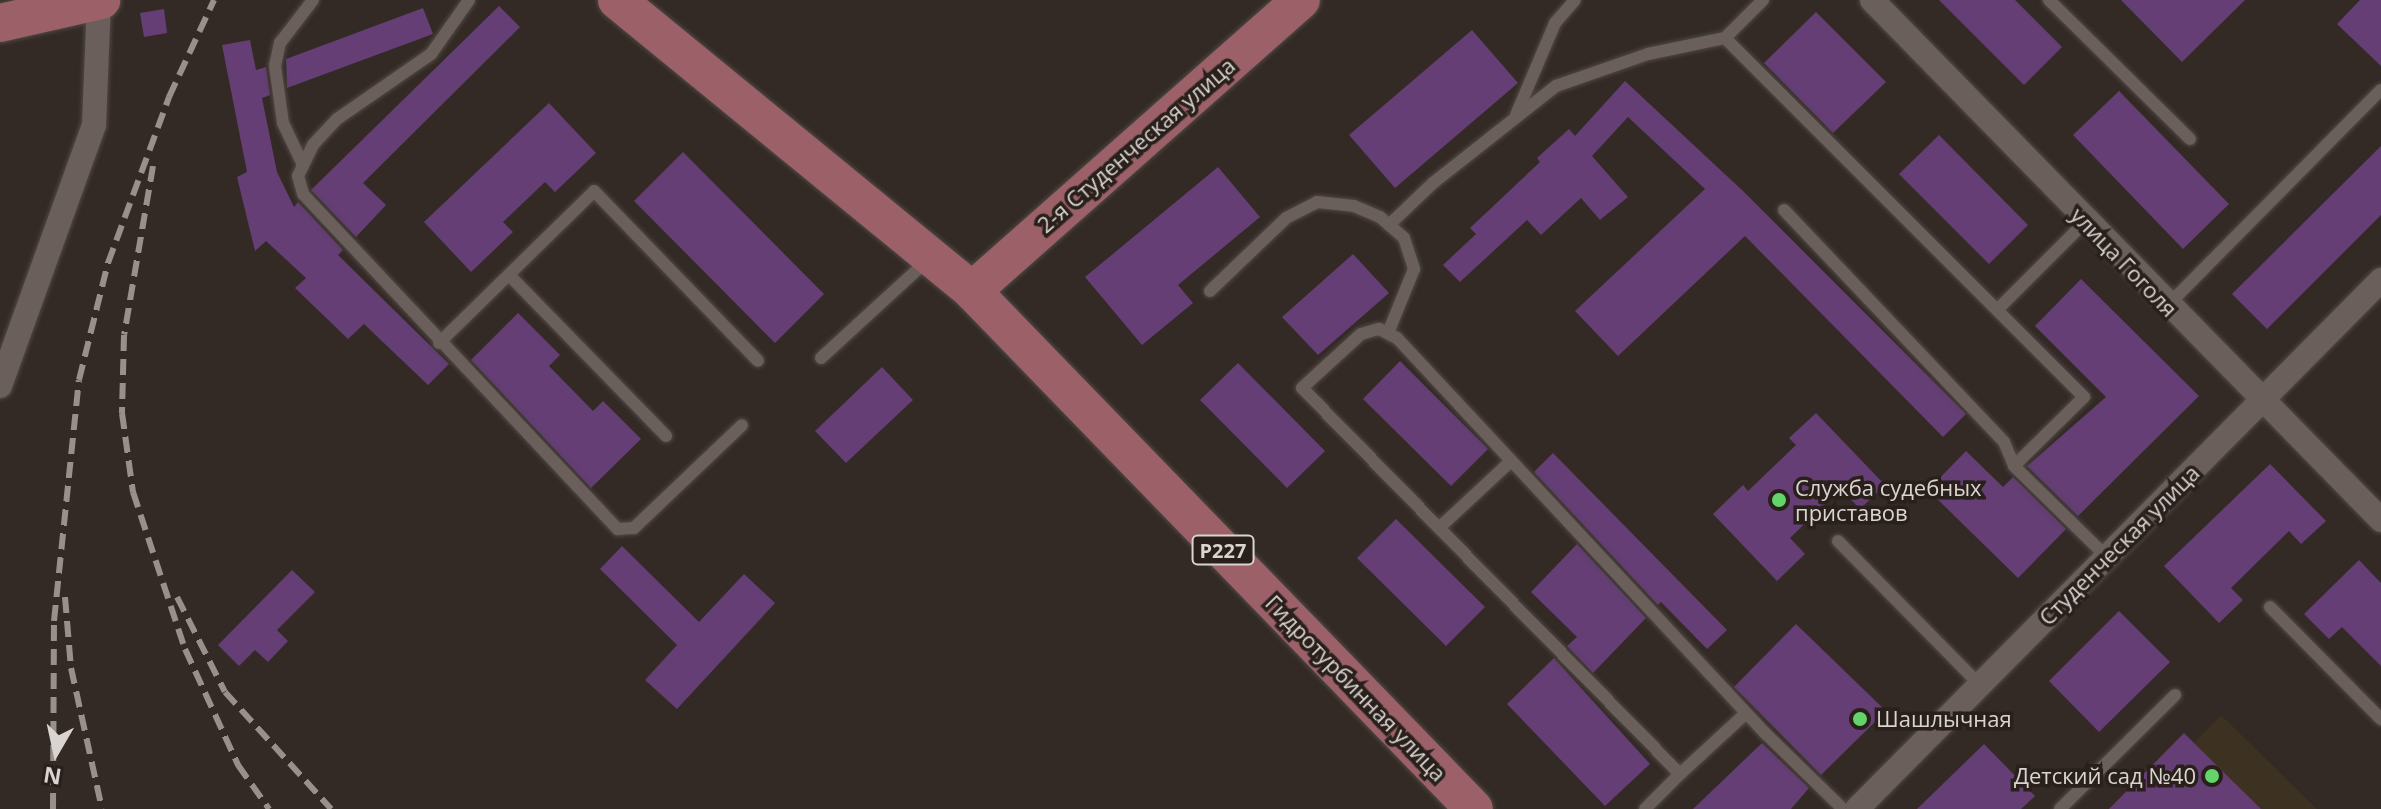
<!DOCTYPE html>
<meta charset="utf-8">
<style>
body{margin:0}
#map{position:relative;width:2381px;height:809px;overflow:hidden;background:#332a25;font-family:"Open Sans",sans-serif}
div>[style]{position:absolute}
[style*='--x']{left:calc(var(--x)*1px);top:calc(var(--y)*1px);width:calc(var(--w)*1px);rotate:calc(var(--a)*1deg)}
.education>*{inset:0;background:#3d3122}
.building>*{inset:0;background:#643e74}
.roads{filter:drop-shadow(0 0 2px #504845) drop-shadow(0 0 2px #504845)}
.lane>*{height:12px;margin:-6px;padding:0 6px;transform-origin:6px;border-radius:6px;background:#6a5f5a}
.street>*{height:24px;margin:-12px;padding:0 12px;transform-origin:12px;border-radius:12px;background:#6a5f5a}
.primary>*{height:38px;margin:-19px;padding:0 19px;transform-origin:19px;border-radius:19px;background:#9c6168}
.rail>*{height:6px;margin-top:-3px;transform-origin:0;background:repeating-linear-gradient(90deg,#97908c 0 16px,transparent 0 24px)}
.dots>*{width:22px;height:22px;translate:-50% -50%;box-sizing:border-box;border:4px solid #29201c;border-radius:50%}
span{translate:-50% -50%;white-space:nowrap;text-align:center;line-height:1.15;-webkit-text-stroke:7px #29201c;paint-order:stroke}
.shield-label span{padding:2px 6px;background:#29201c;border:2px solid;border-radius:6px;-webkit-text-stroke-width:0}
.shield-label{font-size:20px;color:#dad4d1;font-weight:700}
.street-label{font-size:22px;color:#dad4d1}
.poi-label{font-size:22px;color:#dad4d1}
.left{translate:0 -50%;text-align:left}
.right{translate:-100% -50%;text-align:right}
.north{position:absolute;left:16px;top:713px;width:80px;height:80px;-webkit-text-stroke:6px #29201c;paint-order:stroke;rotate:189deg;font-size:22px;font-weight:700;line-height:32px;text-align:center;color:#dad4d1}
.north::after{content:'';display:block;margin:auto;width:28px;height:36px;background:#dad4d1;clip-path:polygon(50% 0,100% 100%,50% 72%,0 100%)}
</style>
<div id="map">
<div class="education">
<i style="clip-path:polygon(2221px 715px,2317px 809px,2109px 809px,2184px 733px,2194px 743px)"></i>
</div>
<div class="building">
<i style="clip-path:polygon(1939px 0,2015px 0,2062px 47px,2024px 85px)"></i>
<i style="clip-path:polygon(2121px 0,2245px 0,2182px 62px)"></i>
<i style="clip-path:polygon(2360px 0,2381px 0,2381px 66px,2337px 24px)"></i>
<i style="clip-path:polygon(499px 6px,520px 27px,363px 183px,386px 205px,356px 237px,311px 190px)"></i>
<i style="clip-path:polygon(423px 8px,433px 34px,287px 88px,286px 59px)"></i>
<i style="clip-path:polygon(164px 9px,167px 33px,144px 37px,140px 13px)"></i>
<i style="clip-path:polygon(1816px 12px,1886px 82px,1833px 133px,1764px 63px)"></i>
<i style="clip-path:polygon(1472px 30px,1518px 83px,1395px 188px,1349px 135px)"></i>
<i style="clip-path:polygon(250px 40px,256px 70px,266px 67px,270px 95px,262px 98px,277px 172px,294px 207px,298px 202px,343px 250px,338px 255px,449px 364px,428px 385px,364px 324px,348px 339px,295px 288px,306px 278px,266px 241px,255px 251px,237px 177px,247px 172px,222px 45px)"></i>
<i style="clip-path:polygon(1625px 81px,1743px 191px,1966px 414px,1943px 437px,1745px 236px,1618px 356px,1575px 311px,1705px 189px,1628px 117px,1592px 156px,1628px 197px,1600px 220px,1581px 198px,1541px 235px,1527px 220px,1460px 282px,1443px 265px,1476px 234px,1470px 228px,1540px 162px,1537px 158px,1569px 129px,1575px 136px)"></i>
<i style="clip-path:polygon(2119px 91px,2229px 204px,2183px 249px,2073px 135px)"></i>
<i style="clip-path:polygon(549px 103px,596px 153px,555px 192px,545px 182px,503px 222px,513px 232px,471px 272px,424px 222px)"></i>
<i style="clip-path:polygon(1939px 135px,2028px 225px,1989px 264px,1899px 174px)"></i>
<i style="clip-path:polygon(2381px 146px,2381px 215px,2267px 329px,2232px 294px)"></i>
<i style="clip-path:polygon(683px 152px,824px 294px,775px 343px,634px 201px)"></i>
<i style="clip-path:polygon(1218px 167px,1260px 217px,1178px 285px,1193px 303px,1142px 345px,1085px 277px)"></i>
<i style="clip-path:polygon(1353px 254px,1389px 293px,1318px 355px,1282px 317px)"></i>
<i style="clip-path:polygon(2081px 279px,2199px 396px,2078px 516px,2027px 466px,2106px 397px,2035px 326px)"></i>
<i style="clip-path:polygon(518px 313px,560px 355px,549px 366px,593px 411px,603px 401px,641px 439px,591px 488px,471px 360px)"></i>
<i style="clip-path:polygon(1400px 361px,1488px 449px,1451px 486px,1363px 399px)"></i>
<i style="clip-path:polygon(1238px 363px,1325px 451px,1287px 488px,1200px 400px)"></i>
<i style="clip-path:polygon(882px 367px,913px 400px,846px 463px,815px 431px)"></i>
<i style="clip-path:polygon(1816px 413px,1885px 485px,1860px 509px,1841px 489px,1790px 538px,1805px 554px,1777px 581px,1713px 514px,1743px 485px,1748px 491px,1796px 445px,1789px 438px)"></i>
<i style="clip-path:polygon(1966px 451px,2003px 487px,2013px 477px,2066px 529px,2018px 578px,1928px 490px)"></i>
<i style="clip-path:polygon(1553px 453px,1727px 630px,1707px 649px,1661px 602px,1658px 605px,1534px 472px)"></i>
<i style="clip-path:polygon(2270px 464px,2326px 521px,2301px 544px,2289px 531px,2231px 588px,2243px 600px,2219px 623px,2164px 566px)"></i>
<i style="clip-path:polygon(1396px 519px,1485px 607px,1446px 646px,1357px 558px)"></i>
<i style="clip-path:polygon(1577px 544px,1646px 618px,1593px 673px,1567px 646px,1577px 637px,1531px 592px)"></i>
<i style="clip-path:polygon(622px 546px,699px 622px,744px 574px,775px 603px,677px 709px,645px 680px,677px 645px,600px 569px)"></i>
<i style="clip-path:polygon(2359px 560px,2381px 583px,2381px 666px,2342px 627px,2329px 639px,2304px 614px)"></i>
<i style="clip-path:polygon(292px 570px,315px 592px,277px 630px,288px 641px,268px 662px,255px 650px,239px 666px,218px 645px)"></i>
<i style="clip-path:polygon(2119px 611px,2170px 662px,2099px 732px,2049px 681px)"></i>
<i style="clip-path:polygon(1796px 624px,1886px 711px,1821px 775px,1734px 687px)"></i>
<i style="clip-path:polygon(1554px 658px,1650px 764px,1605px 806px,1507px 704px)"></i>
<i style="clip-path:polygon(2184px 733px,2194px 743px,2261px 809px,2109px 809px)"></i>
<i style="clip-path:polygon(1762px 743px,1809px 788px,1791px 809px,1693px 809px)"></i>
<i style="clip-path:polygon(1984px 744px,2035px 796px,2021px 809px,1917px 809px)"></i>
</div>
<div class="roads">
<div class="lane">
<i style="--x:469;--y:0;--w:66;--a:125.1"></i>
<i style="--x:431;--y:54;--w:114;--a:145.3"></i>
<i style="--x:337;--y:119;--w:35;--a:133"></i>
<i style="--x:313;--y:145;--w:34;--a:116"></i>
<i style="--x:298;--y:176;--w:19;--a:74"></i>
<i style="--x:303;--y:194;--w:460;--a:46.8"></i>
<i style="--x:618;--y:529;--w:16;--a:-4"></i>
<i style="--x:634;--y:528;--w:149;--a:-43.6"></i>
<i style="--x:2049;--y:0;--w:198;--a:44.6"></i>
<i style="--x:1725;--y:38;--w:508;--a:45"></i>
<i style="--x:2084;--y:397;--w:98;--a:135.4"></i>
<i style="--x:2014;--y:466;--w:130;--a:44.4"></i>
<i style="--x:1516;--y:115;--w:100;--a:-67"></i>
<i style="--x:1555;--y:23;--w:30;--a:-49"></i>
<i style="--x:303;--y:165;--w:47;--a:-115.5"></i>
<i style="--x:283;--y:123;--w:58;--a:-98"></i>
<i style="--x:275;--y:66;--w:24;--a:-78"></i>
<i style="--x:280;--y:43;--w:54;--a:-52.5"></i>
<i style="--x:1784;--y:210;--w:320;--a:46.5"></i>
<i style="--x:2004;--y:442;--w:26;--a:67"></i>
<i style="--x:1389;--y:225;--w:61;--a:-43.7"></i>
<i style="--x:1433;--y:183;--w:157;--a:-38.3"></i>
<i style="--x:1556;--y:86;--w:97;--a:-19.2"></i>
<i style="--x:1648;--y:54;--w:79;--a:-11.7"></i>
<i style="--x:1725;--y:38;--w:54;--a:-45"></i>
<i style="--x:509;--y:275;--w:225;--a:45.7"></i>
<i style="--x:1210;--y:291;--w:105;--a:-43.8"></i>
<i style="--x:1286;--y:218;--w:35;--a:-27"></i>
<i style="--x:1317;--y:202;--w:37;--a:6"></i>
<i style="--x:1354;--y:206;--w:28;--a:23"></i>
<i style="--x:1380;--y:217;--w:32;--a:41"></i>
<i style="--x:1404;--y:238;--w:33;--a:72"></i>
<i style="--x:1414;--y:269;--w:69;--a:112.1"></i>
<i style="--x:2167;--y:306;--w:304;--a:-45.3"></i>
<i style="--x:1998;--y:309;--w:123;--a:-45"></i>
<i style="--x:439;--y:343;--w:217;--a:-44.4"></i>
<i style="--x:594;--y:191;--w:236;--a:46"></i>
<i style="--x:821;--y:358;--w:147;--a:-42.5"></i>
<i style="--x:1440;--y:527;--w:97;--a:-42.9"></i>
<i style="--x:1838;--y:541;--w:202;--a:45.4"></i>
<i style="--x:2270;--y:607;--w:158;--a:45.3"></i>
<i style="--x:1680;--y:774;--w:90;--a:-42.7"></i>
<i style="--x:1645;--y:809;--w:49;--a:-45"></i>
<i style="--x:1680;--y:774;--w:540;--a:-134.4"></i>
<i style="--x:1302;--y:388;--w:80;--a:-42.5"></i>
<i style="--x:1361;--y:334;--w:19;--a:-16"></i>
<i style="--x:1379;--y:329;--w:20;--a:27"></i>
<i style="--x:1397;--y:338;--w:540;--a:47.03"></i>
<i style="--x:1765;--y:733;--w:109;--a:44.3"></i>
<i style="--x:2060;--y:809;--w:162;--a:-44.7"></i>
</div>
<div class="street">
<i style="--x:1872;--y:0;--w:728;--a:45.61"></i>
<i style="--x:0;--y:386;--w:277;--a:-70.2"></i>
<i style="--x:94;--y:125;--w:124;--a:-87.7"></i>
<i style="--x:1857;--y:809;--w:745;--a:-45.27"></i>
</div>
<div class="primary">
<i style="--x:617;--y:0;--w:459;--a:39.3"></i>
<i style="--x:972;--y:291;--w:721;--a:45.9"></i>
<i style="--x:0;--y:23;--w:104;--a:-12.8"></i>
<i style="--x:972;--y:291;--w:439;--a:-41.5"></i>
</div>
</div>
<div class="rail">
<i style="--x:153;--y:166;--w:171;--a:99.7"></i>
<i style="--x:124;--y:335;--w:78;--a:91.5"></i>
<i style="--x:122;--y:413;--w:80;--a:82.1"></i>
<i style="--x:133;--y:492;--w:165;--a:71.7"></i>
<i style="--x:185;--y:649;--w:128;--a:65.4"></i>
<i style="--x:238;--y:765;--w:54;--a:54.8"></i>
<i style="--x:65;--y:597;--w:71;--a:85.2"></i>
<i style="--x:71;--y:668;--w:144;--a:77.6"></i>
<i style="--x:177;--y:597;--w:106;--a:63.2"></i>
<i style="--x:225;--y:692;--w:158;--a:47.8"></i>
<i style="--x:53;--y:809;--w:188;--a:-89.7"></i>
<i style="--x:54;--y:621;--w:242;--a:-84.1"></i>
<i style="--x:79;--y:380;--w:121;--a:-76.1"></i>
<i style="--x:108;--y:263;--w:177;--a:-69.8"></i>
<i style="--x:169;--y:97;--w:107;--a:-65.1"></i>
</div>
<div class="dots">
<i style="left:1779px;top:500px;background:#62d469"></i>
<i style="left:1860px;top:719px;background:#62d469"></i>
<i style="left:2212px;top:776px;background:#62d469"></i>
</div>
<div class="shield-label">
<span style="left:1223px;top:550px">Р227</span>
</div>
<div class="street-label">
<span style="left:1136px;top:145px;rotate:-41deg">2-я Студенческая улица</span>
<span style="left:2124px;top:262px;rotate:46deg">улица Гоголя</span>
<span style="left:2119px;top:545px;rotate:-45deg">Студенческая улица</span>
<span style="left:1356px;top:688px;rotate:46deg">Гидротурбинная улица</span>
</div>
<div class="poi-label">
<span class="left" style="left:1795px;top:500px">Служба судебных<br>приставов</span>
<span class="left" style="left:1876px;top:719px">Шашлычная</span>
<span class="right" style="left:2196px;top:776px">Детский сад №40</span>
</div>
<div class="north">N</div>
</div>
